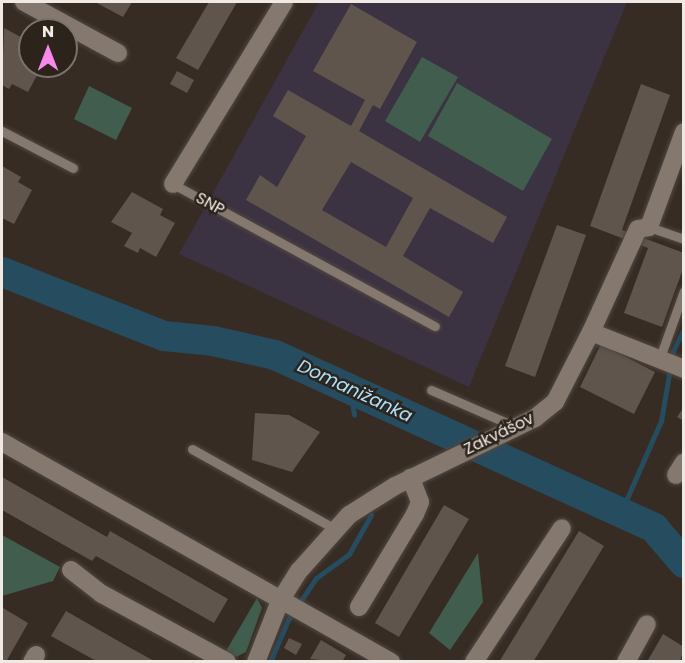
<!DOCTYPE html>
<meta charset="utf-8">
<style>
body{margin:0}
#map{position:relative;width:685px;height:663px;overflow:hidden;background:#362c24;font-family:Poppins,sans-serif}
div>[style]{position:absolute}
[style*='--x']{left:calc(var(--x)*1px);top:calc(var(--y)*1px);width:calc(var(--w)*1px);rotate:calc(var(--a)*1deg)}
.education>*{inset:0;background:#3b3242}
.green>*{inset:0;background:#415d4e}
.stream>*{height:5px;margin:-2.5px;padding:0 2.5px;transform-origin:2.5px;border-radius:2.5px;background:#264c60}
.river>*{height:30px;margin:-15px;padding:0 15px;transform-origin:15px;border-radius:15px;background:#264c60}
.building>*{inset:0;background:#60554c}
.roads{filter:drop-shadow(0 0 2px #504841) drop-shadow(0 0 2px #504841)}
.lane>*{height:9px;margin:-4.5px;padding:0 4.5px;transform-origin:4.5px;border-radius:4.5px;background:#85796f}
.street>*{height:18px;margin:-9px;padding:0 9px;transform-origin:9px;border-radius:9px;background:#85796f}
span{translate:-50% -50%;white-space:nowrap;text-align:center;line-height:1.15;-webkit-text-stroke:5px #2c231b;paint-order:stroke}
.street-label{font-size:16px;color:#f0e9e4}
.water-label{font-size:18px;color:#abe0fd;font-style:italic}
.frame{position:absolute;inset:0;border:3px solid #f0e9e4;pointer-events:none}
.north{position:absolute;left:18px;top:18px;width:60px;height:60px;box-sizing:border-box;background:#2c231b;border:2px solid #7a726b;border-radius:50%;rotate:0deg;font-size:16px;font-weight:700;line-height:24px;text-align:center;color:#f0e9e4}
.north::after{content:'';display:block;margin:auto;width:21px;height:27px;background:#f888eb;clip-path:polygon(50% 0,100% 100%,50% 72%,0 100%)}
</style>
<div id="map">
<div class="education">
<i style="clip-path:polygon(319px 2px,627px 2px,469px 387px,179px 254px)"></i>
</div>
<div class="green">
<i style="clip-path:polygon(422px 57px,458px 77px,420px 142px,385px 121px)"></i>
<i style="clip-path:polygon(457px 83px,552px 139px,523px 191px,428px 136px)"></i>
<i style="clip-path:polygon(89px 86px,132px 108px,116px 140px,74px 119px)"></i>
<i style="clip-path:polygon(2px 535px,60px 567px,53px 581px,2px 596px)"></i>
<i style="clip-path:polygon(478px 553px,483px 602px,450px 650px,429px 633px)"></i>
<i style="clip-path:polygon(257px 598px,262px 608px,246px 652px,236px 657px,226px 651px)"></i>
</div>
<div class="stream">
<i style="--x:350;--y:389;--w:26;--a:81"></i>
<i style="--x:621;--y:512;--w:99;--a:-66.3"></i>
<i style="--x:661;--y:421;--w:71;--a:-80.3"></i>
<i style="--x:673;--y:351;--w:25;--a:-64"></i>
<i style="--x:270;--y:662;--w:46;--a:-66.8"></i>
<i style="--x:288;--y:620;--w:50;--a:-56.3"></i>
<i style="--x:316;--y:578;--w:41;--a:-36"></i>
<i style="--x:349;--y:554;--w:45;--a:-60.6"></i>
</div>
<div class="river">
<i style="--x:2;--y:272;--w:174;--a:21.6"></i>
<i style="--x:164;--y:336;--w:49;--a:5.8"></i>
<i style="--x:213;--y:341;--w:64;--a:12.7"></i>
<i style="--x:275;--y:355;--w:417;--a:24.5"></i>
<i style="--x:654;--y:528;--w:46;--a:49.4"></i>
</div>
<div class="building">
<i style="clip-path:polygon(95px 2px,132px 2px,123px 17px)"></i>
<i style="clip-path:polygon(209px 2px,237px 2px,198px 70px,176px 58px)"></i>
<i style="clip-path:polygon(evenodd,351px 4px,417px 42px,380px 109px,373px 105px,359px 131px,507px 217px,493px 243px,430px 208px,403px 256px,463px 292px,449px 317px,246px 200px,260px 175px,277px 187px,306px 136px,273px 116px,288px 90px,351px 126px,365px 100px,313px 71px,351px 4px,351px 162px,413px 198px,386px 247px,322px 210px,351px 162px)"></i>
<i style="clip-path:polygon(4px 28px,30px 42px,30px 66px,42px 66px,28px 92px,12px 84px,9px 89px,2px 85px)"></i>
<i style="clip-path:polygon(177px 71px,194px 80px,187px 93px,170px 84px)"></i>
<i style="clip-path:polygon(641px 84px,670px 95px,622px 230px,684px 253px,684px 266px,662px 327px,624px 313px,648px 248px,590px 226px)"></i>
<i style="clip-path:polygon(2px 166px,21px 177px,18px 182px,32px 190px,14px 224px,2px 218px)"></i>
<i style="clip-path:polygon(132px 192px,163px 209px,160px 215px,175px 223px,156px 257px,140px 248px,138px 253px,124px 246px,132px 233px,111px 222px)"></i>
<i style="clip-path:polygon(557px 225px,586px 235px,535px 377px,505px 366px)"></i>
<i style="clip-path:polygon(601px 344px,655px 372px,634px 414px,580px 387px)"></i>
<i style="clip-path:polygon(684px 407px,684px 421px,677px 417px)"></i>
<i style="clip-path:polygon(255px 413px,289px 415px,320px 432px,292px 472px,252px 460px)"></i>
<i style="clip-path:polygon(2px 477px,107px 537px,110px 531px,228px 599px,214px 623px,96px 556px,92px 561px,2px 510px)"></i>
<i style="clip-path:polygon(444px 505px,469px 519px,399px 637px,375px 623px)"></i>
<i style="clip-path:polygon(579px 531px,604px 546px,545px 643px,533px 662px,499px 662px)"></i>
<i style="clip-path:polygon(3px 608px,28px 623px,6px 662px,2px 662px)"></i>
<i style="clip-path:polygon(66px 611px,127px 646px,156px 662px,98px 662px,51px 636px)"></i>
<i style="clip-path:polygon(663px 634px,684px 647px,680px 662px,647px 662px)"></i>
<i style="clip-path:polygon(289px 638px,302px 644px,296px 655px,284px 648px)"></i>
<i style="clip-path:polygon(321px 640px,346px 655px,342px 662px,310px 659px)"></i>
</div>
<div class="roads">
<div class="lane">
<i style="--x:2;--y:131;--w:80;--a:27.5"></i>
<i style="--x:173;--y:184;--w:298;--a:28.5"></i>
<i style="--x:649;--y:227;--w:37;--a:19"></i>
<i style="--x:659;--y:360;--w:73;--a:-70.1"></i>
<i style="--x:431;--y:390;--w:90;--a:23.4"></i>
<i style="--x:192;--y:449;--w:164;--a:29.2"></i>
</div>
<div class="street">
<i style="--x:24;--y:2;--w:107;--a:28.5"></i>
<i style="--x:173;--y:184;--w:213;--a:-58.6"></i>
<i style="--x:591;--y:332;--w:113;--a:-65.5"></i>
<i style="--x:638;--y:229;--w:11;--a:-10"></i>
<i style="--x:649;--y:227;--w:101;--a:-69.8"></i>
<i style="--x:2;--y:442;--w:447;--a:29.5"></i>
<i style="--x:676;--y:475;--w:15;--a:-58"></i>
<i style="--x:71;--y:570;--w:39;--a:38"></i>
<i style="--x:102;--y:594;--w:142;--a:28.5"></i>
<i style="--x:359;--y:607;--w:109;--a:-58.9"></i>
<i style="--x:415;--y:514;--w:13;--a:-67"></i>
<i style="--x:420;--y:502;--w:26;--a:-111"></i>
<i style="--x:32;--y:662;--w:8;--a:-60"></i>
<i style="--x:256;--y:662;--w:66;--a:-68.5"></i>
<i style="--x:280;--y:601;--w:36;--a:-58"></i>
<i style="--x:299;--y:571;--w:75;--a:-48.2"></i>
<i style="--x:349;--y:515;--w:54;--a:-32.2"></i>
<i style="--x:395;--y:486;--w:156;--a:-25.9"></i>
<i style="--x:535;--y:418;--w:26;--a:-39"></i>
<i style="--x:555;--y:402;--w:79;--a:-62.8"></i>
<i style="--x:591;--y:332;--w:100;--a:21.7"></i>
<i style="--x:474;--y:662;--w:160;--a:-56.7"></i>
<i style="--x:626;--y:662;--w:43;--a:-61.1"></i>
</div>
</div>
<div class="street-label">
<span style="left:210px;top:204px;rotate:29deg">SNP</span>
<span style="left:499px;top:434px;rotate:-26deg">Zakvášov</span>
</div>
<div class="water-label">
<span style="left:355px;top:391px;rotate:25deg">Domanižanka</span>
</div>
<div class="frame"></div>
<div class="north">N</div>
</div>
